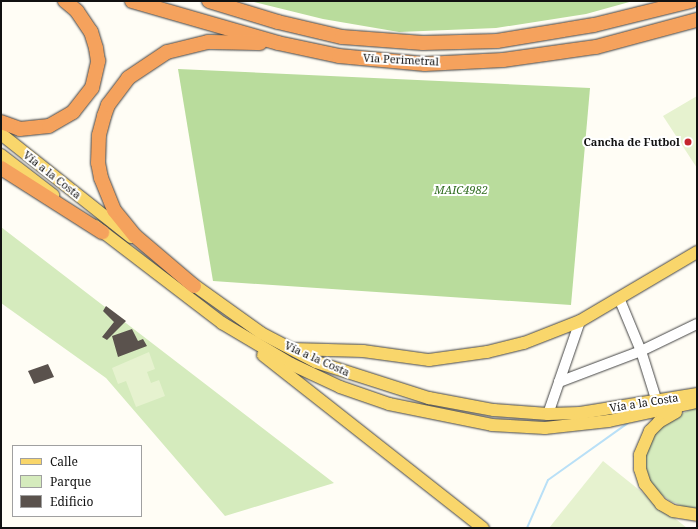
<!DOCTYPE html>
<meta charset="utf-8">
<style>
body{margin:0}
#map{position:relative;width:698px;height:529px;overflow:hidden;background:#fffdf5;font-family:"Noto Serif",serif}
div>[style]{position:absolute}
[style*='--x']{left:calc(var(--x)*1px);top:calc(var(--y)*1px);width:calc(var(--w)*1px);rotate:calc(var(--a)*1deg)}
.green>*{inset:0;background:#d5ebbd}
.forest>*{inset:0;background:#b9dc9c}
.pitch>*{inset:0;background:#e6f2cf}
.stream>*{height:2px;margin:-1px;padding:0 1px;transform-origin:1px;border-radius:1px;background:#b9e0f7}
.building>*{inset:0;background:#5a524d}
.roads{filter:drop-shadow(0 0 1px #444) drop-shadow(0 0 1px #444)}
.minor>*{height:10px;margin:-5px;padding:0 5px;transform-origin:5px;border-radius:5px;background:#fff}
.major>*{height:12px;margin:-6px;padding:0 6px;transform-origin:6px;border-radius:6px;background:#f9d66b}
.highway>*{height:14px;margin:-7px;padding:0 7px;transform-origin:7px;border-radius:7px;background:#f5a25d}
.dots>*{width:11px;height:11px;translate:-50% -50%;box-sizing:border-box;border:2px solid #fff;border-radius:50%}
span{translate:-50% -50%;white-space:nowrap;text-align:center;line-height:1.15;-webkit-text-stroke:4px #fff;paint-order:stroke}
.street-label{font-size:11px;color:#111}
.poi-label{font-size:11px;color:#111;font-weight:700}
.right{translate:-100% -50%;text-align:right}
.park-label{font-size:11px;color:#2f6b1f;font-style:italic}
.frame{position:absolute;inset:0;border:2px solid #111;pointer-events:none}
.legend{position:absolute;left:12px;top:445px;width:130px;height:72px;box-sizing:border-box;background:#fff;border:1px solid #a0a0a0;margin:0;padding:5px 7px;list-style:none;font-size:12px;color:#111}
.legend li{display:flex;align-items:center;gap:8px;height:20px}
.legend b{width:20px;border:1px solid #a0a0a0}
</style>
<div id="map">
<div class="green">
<i style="clip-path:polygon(1px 227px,334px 483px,225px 516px,106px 378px,1px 303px)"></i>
<i style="clip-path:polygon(697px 407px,697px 508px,685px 507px,670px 501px,658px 492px,649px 479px,645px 462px,647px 443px,665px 421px)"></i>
</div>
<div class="forest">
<i style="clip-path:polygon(250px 1px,633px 1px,586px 14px,496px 28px,399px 32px,323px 19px)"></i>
<i style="clip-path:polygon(178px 69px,590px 88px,571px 305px,213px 281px)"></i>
</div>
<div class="pitch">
<i style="clip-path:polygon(697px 96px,697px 168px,663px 116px)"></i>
<i style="clip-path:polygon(149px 352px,155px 369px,147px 372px,151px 383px,159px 380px,165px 396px,136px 407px,126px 381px,118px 384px,112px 368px)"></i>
<i style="clip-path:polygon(603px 461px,687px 528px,549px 528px)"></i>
</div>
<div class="stream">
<i style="--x:527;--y:528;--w:52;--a:-66.4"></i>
<i style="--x:548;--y:480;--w:98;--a:-35.5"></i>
</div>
<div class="building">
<i style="clip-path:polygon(106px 306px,126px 321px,107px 340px,102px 337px,114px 322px,103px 311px)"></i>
<i style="clip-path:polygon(132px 329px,138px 341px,143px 339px,147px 346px,118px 357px,112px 336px)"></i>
<i style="clip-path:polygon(48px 364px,54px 377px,34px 384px,28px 371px)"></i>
</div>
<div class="roads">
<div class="minor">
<i style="--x:619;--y:298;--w:57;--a:67.5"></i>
<i style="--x:641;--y:351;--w:53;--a:72.6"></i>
<i style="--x:559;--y:382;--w:65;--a:-71"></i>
<i style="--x:548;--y:414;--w:34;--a:-71"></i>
<i style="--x:559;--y:382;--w:88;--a:-20.7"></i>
<i style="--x:641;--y:351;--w:62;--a:-25.7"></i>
</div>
<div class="major">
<i style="--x:1;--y:134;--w:166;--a:38.4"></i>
<i style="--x:1;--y:155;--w:66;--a:37.6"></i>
<i style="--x:95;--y:226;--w:160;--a:37.4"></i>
<i style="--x:222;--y:323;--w:80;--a:30.7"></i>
<i style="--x:291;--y:364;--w:54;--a:25.1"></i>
<i style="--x:340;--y:387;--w:52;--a:19.1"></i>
<i style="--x:389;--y:404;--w:105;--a:11.5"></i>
<i style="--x:492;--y:425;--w:53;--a:3.2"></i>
<i style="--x:545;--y:428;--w:64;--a:-6.2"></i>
<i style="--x:609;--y:421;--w:89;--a:-12.3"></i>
<i style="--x:187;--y:280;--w:91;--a:35.6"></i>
<i style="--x:261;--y:333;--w:62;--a:27.8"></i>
<i style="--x:316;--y:362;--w:119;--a:17.7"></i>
<i style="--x:429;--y:398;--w:66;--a:10.5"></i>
<i style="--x:494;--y:410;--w:54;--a:4.2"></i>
<i style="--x:548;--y:414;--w:32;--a:-2"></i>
<i style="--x:580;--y:413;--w:119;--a:-9.2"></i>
<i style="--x:292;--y:349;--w:71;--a:1.6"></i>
<i style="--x:363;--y:351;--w:67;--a:7.8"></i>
<i style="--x:429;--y:360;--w:59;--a:-7.9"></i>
<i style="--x:487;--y:352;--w:38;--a:-14"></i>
<i style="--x:524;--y:343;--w:60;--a:-21.4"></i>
<i style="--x:580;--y:321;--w:136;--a:-30.5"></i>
<i style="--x:263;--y:355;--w:280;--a:38.2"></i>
<i style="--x:676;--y:412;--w:20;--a:150"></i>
<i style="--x:659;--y:422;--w:13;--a:135"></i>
<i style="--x:650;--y:431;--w:26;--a:113"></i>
<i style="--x:640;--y:455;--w:14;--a:90"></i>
<i style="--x:640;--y:469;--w:16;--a:72"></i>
<i style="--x:645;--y:484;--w:26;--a:51"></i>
<i style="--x:661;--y:504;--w:14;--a:30"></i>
<i style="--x:673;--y:511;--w:24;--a:9"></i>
</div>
<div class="highway">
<i style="--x:132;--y:1;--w:152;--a:16"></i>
<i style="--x:278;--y:43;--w:62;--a:12"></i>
<i style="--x:339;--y:56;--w:86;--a:5.3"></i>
<i style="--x:425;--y:64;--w:78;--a:-2.9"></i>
<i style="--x:503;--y:60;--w:94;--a:-8"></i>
<i style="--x:596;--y:47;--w:105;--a:-15"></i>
<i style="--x:209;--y:1;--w:72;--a:16.9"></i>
<i style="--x:278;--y:22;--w:66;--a:13.2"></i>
<i style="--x:342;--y:37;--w:81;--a:4.2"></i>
<i style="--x:423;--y:43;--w:74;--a:-1.5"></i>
<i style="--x:497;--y:41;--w:98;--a:-9.4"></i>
<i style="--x:594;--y:25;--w:100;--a:-13.9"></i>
<i style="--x:1;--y:122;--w:20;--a:20"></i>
<i style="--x:20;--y:129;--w:29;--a:-6"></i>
<i style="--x:49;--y:126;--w:28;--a:-30"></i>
<i style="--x:73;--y:112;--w:31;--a:-52"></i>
<i style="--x:92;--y:88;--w:28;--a:-77"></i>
<i style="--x:98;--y:61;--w:13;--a:-99"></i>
<i style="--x:96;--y:48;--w:17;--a:-107"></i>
<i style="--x:91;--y:32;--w:25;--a:-124"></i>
<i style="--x:77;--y:11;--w:16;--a:-140"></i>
<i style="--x:1;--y:168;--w:120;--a:32.4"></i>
<i style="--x:194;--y:286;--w:77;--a:-139.7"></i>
<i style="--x:135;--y:236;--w:33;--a:-129"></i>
<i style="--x:114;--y:210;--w:35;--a:-112"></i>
<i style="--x:101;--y:178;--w:15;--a:-101"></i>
<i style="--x:98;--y:163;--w:28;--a:-88"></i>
<i style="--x:99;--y:135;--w:20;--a:-75"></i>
<i style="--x:104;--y:116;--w:12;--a:-70"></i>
<i style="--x:108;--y:105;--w:34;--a:-53"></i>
<i style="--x:128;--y:78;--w:47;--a:-33.7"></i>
<i style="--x:167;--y:52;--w:42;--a:-13.7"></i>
<i style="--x:208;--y:42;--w:52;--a:1.1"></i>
</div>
</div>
<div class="dots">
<i style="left:688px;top:142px;background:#c4262e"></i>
</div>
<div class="street-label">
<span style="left:401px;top:60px;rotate:3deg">Vía Perimetral</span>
<span style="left:52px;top:175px;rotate:38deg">Vía a la Costa</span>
<span style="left:317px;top:359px;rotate:24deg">Vía a la Costa</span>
<span style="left:644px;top:403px;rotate:-9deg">Vía a la Costa</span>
</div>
<div class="poi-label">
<span class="right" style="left:680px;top:142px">Cancha de Futbol</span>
</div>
<div class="park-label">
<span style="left:461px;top:190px">MAIC4982</span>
</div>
<div class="frame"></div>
<ul class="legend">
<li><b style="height:5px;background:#f9d66b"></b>Calle</li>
<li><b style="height:11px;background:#d5ebbd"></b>Parque</li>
<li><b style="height:11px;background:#5a524d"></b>Edificio</li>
</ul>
</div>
